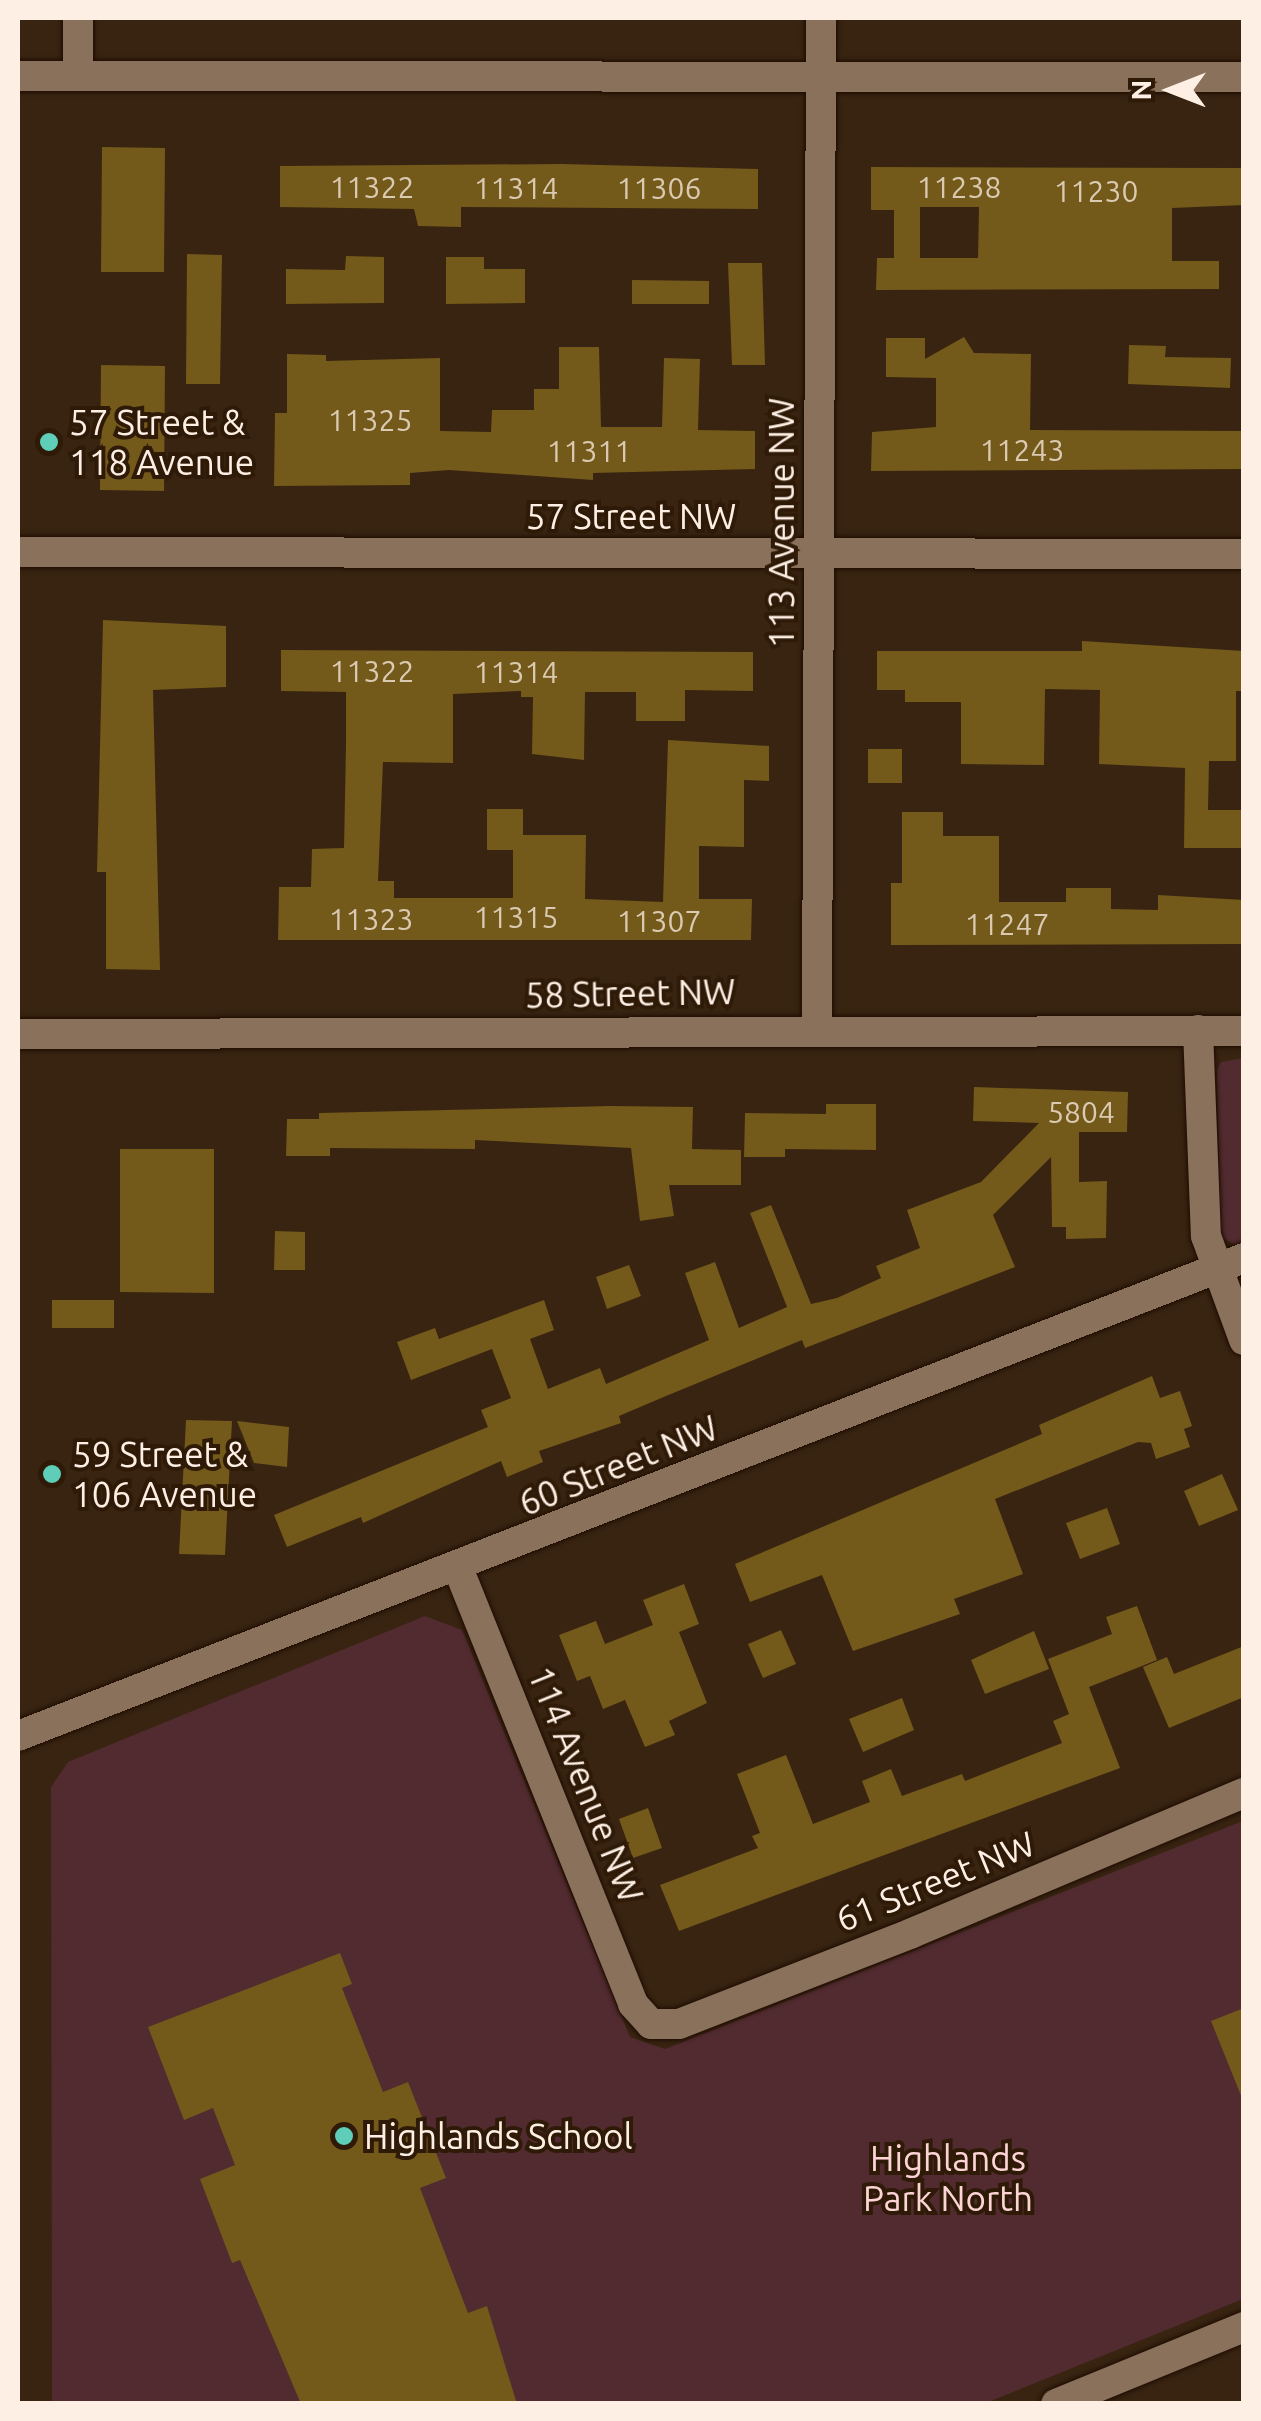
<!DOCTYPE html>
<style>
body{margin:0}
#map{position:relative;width:1261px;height:2421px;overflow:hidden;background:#382411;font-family:Ubuntu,sans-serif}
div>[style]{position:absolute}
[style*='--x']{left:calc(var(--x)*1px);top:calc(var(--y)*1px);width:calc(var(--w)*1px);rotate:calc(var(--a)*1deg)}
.green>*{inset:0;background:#512b2f}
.building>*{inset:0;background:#73591a}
.roads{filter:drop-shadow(0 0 2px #1f0c00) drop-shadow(0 0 2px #1f0c00)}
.minor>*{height:30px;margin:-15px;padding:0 15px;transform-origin:15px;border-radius:15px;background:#8a715c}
.dots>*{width:28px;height:28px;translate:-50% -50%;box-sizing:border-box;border:5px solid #2e1a07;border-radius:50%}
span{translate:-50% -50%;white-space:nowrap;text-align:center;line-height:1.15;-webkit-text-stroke:8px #2e1a07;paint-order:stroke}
.number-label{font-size:30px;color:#dbcab2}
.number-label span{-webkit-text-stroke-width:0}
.poi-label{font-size:35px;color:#feefe4}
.left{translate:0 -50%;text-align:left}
.street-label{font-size:35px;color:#feefe4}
.park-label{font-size:35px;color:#fdd4d6}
.frame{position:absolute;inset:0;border:20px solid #feefe4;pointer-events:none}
.north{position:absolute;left:1121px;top:40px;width:100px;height:100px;-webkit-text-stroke:8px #2e1a07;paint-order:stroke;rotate:270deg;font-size:28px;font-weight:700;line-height:40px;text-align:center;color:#feefe4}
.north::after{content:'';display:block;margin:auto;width:35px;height:45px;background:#feefe4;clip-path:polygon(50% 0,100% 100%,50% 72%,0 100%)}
</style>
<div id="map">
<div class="green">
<i style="clip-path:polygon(1243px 1058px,1243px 1249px,1221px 1237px,1217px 1070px,1221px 1062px)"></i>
<i style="clip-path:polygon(425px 1616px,462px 1630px,630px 2037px,665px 2049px,1243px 1821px,1243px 2299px,986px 2403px,52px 2403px,51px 1787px,68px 1762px)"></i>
</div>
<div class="building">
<i style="clip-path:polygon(102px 147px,165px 148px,164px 272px,101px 272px)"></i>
<i style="clip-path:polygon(562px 164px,758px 169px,758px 209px,461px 207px,461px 227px,418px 226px,414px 209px,280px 207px,280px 166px)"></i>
<i style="clip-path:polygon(evenodd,871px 167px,1244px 168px,1244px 205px,1172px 208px,1172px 261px,1219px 261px,1219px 289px,876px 290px,877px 258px,894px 258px,894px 210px,871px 210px,871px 167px,920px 207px,979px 207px,978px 258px,920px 258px,920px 207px)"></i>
<i style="clip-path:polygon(187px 254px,222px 255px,220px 384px,186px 384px)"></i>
<i style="clip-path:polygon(346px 256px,384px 257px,384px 303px,286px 304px,286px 269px,345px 270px)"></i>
<i style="clip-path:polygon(446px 257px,484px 257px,484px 269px,525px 269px,525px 303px,446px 304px)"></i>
<i style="clip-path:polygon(728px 263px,762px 263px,765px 365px,732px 365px)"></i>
<i style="clip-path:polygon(632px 280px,709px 281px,709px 304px,632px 304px)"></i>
<i style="clip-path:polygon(964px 337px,974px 353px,1031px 354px,1030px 430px,1244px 431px,1244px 469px,871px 471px,872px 432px,936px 427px,936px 378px,886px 377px,886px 338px,925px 338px,925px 359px)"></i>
<i style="clip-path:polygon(1129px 345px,1166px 346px,1165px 357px,1231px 358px,1230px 388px,1128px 384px)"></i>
<i style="clip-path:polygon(559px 347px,599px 347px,601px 427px,662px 427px,664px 358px,700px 359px,698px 430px,755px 431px,755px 469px,593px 473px,593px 480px,449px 470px,410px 473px,410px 485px,274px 486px,275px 413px,287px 413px,287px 354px,326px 355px,326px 361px,440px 358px,440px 431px,491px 432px,492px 410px,534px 410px,534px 389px,559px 389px)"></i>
<i style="clip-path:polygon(101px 365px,165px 366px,164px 491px,100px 490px)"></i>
<i style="clip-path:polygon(103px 620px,226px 626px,226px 687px,153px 690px,160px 970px,106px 969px,106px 872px,97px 872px)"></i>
<i style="clip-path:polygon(1082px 641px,1244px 651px,1244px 691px,1236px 691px,1236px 761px,1209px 761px,1208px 810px,1244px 810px,1244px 848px,1184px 848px,1185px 768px,1099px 764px,1100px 690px,1045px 689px,1044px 765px,961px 764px,961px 702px,905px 702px,905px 690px,877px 690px,877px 651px,1082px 651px)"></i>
<i style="clip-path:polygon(281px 650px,753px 652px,753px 691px,685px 690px,685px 721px,636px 721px,636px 692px,585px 692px,584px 760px,532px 754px,533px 697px,521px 697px,521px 691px,453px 694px,453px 763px,383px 762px,378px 881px,394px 881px,394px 898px,513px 898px,513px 850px,487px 850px,487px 809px,523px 809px,523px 835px,586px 835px,585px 899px,663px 902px,668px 740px,769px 746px,769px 781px,744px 780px,744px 847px,699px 846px,699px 899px,752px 899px,751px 940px,278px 940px,279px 887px,311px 887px,312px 849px,344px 848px,346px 745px,346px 692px,281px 691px)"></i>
<i style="clip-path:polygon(868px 749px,902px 749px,902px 783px,868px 783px)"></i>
<i style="clip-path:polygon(902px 812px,943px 812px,943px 836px,999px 836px,999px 902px,1066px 902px,1066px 888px,1111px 888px,1111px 909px,1158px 910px,1158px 895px,1244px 900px,1244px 944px,891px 945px,891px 883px,902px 883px)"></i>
<i style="clip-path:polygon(974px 1087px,1128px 1092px,1127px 1132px,1079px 1132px,1079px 1182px,1107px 1181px,1106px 1238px,1066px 1239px,1066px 1227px,1052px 1227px,1051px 1157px,993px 1215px,1015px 1267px,805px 1348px,802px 1340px,666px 1396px,619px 1416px,621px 1423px,539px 1451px,543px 1462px,507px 1477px,501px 1461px,363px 1523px,361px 1517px,287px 1547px,274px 1515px,488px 1427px,481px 1410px,511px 1398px,492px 1349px,411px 1380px,397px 1342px,435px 1328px,439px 1339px,544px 1300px,554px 1330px,530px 1339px,548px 1389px,600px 1368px,606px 1384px,709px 1340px,685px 1273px,715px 1262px,739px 1328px,787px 1307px,750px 1213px,771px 1205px,811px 1304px,837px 1298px,881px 1278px,876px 1266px,920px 1248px,907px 1210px,981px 1182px,1039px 1123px,973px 1121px)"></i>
<i style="clip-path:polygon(826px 1104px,876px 1104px,876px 1150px,785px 1149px,785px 1157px,744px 1157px,745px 1113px,826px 1114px)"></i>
<i style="clip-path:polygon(610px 1106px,693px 1107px,692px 1149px,741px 1150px,741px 1185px,669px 1185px,674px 1216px,640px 1221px,631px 1148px,475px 1140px,475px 1149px,330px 1148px,330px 1156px,286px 1156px,287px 1119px,319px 1119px,319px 1113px)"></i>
<i style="clip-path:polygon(120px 1149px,214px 1149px,214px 1293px,120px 1292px)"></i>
<i style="clip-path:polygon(275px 1231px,305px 1232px,305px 1270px,274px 1270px)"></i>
<i style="clip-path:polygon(629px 1265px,641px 1296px,607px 1309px,596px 1277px)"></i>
<i style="clip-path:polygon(52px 1300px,114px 1300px,114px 1328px,52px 1328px)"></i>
<i style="clip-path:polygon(1152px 1376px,1160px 1398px,1180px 1391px,1192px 1426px,1184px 1429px,1190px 1447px,1156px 1459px,1151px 1443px,1138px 1442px,995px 1499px,1023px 1574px,954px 1599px,960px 1614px,853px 1651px,822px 1575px,750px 1602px,735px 1564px,1042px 1434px,1039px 1425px)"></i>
<i style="clip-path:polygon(186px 1420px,232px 1421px,225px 1555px,179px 1554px)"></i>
<i style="clip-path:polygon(237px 1421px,289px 1427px,287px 1467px,254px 1463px)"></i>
<i style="clip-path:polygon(1222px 1474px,1238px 1510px,1199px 1526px,1184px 1491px)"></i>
<i style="clip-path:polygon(1107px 1508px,1120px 1544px,1080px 1559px,1066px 1523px)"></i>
<i style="clip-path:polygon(684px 1584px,699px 1624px,679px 1632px,707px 1703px,669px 1721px,675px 1735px,645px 1747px,625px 1700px,603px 1709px,590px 1676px,577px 1681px,559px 1635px,596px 1621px,605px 1644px,653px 1625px,643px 1600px)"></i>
<i style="clip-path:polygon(1137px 1606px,1157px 1660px,1089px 1687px,1120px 1768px,679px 1931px,660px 1885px,758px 1848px,752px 1836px,760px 1833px,737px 1774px,786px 1755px,813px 1824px,870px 1802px,862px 1781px,891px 1769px,902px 1796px,962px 1774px,965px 1781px,1062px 1743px,1053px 1721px,1069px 1714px,1048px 1659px,1112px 1634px,1106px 1617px)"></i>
<i style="clip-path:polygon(781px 1630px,796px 1664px,763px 1678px,748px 1644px)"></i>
<i style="clip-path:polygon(1034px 1631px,1049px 1669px,985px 1694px,971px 1660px)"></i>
<i style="clip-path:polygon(1244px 1646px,1244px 1697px,1169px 1728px,1143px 1667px,1167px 1657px,1174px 1674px)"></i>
<i style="clip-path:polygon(902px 1698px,914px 1730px,863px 1752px,849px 1719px)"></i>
<i style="clip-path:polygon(648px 1808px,662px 1848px,633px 1858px,619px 1819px)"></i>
<i style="clip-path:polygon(340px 1953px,352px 1984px,342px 1988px,383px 2092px,408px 2082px,446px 2178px,420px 2188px,468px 2313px,487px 2306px,517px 2404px,301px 2404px,240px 2260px,232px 2263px,200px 2179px,235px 2165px,213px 2108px,184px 2120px,148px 2027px)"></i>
<i style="clip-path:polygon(1244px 2008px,1244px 2097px,1242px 2098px,1211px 2021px)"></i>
</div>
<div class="roads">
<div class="minor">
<i style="--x:78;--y:74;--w:56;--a:-90"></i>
<i style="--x:18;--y:76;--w:1226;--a:0.05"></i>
<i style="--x:18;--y:552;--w:1226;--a:0.09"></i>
<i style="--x:817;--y:1028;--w:1010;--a:-89.77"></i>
<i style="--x:1198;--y:1030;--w:206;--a:87.8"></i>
<i style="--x:1206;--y:1236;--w:111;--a:69.9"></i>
<i style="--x:18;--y:1034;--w:1226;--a:-0.14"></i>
<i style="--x:458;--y:1568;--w:470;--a:68.1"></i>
<i style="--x:633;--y:2004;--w:27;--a:48"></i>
<i style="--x:651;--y:2024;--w:28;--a:0"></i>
<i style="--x:679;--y:2024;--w:250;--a:-21.3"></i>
<i style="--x:912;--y:1933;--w:360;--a:-22.9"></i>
<i style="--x:18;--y:1736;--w:1316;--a:-21.3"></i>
<i style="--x:1056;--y:2404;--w:203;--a:-22.3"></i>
</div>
</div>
<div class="dots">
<i style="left:49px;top:442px;background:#5eceb8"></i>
<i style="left:52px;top:1474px;background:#5eceb8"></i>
<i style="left:344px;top:2136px;background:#5eceb8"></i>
</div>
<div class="number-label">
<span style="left:372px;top:187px">11322</span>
<span style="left:959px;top:187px">11238</span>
<span style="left:516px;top:188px">11314</span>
<span style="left:659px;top:188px">11306</span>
<span style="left:1096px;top:191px">11230</span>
<span style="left:370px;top:420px">11325</span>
<span style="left:1022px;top:450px">11243</span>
<span style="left:589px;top:451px">11311</span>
<span style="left:372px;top:671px">11322</span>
<span style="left:516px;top:672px">11314</span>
<span style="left:516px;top:917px">11315</span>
<span style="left:371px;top:919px">11323</span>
<span style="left:659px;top:921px">11307</span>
<span style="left:1007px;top:924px">11247</span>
<span style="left:1081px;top:1112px">5804</span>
</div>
<div class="poi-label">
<span class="left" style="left:69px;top:442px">57 Street &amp;<br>118 Avenue</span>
<span class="left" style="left:72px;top:1474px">59 Street &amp;<br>106 Avenue</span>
<span class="left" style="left:364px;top:2136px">Highlands School</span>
</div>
<div class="street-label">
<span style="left:631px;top:516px">57 Street NW</span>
<span style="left:781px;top:523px;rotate:-90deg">113 Avenue NW</span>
<span style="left:630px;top:993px;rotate:-1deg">58 Street NW</span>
<span style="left:618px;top:1465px;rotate:-22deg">60 Street NW</span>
<span style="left:586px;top:1784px;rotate:68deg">114 Avenue NW</span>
<span style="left:935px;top:1881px;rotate:-22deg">61 Street NW</span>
</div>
<div class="park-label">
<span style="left:948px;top:2178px">Highlands<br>Park North</span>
</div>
<div class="frame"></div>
<div class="north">N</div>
</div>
